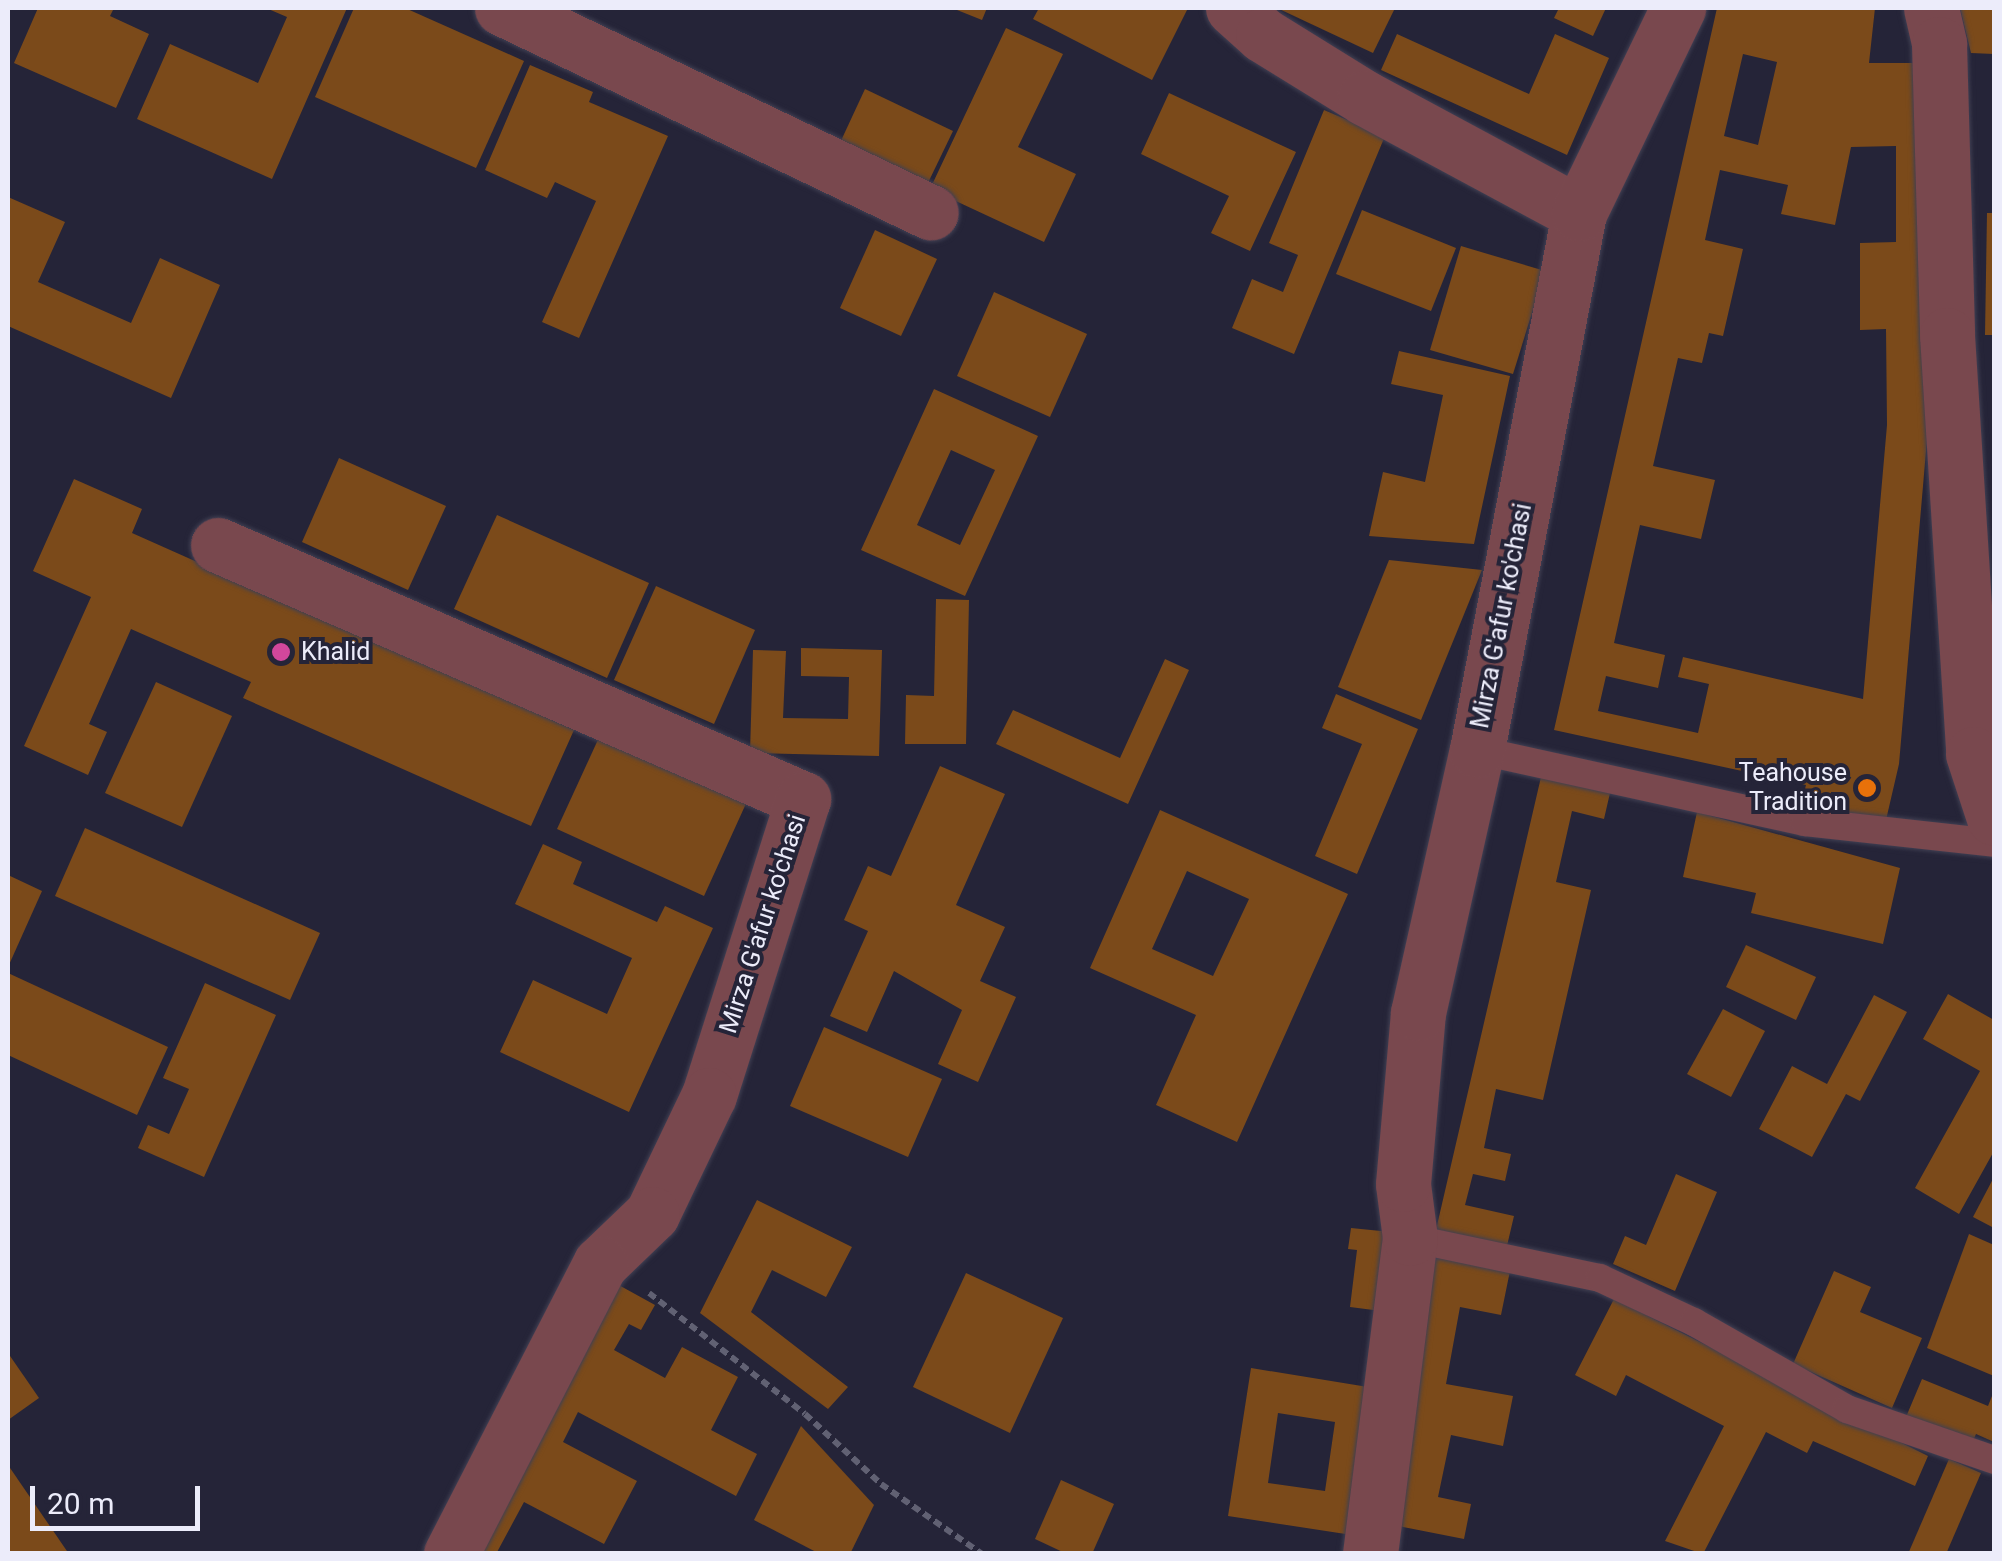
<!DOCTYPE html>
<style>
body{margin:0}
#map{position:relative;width:2002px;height:1561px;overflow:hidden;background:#252438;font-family:Roboto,sans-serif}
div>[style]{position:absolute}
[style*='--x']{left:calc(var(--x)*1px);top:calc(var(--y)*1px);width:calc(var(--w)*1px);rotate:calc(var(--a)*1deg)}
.building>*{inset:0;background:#7b4a1a}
.path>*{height:6px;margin-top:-3px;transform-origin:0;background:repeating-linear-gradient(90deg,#616173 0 8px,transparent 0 13px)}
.roads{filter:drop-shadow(0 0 2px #414053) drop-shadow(0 0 2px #414053)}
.lane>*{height:28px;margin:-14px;padding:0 14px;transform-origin:14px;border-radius:14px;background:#79484e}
.street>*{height:55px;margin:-27.5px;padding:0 27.5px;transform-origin:27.5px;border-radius:27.5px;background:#79484e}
.dots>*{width:28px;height:28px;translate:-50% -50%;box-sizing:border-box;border:5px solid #252438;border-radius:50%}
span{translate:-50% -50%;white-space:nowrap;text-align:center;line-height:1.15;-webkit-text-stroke:8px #252438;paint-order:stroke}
.street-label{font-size:25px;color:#ececfa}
.poi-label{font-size:25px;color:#ececfa}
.left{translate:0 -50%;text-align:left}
.right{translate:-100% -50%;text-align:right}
.frame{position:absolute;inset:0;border:10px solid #ececfa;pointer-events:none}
.scale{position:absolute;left:30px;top:1486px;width:170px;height:45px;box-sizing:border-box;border:5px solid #ececfa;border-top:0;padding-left:12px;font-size:30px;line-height:35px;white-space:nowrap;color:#ececfa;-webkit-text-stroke:8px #252438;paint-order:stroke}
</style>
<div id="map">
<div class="building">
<i style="clip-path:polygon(38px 8px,114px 8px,110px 16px,149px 34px,116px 108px,14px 63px)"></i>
<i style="clip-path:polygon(266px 8px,347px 8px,272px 179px,137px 119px,170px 44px,258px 83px,287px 17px)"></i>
<i style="clip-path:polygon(354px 8px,405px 8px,524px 61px,476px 168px,315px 97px)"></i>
<i style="clip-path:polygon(952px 8px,987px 8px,982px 20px)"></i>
<i style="clip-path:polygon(1039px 8px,1188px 8px,1152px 80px,1033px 19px)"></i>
<i style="clip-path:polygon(1277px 8px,1395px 8px,1373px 53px)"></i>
<i style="clip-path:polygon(1559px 8px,1606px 8px,1593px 36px,1554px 18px)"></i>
<i style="clip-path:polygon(evenodd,1717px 8px,1875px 8px,1869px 63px,1927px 63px,1928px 428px,1899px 764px,1886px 820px,1801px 804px,1806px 785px,1554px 730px,1717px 8px,1743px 54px,1777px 62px,1758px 145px,1724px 136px,1743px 54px,1717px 8px,1896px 146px,1896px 242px,1860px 243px,1860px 330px,1886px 329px,1887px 425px,1863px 699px,1683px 657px,1678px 677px,1709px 684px,1698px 733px,1598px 711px,1606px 676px,1658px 688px,1665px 655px,1614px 643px,1640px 525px,1701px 539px,1715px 480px,1653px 466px,1678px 358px,1702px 363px,1709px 333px,1723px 336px,1743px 249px,1705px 240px,1720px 170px,1788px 185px,1781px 214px,1835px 225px,1851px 147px,1896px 146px)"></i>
<i style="clip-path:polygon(1960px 8px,1994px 8px,1994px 54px,1971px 53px)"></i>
<i style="clip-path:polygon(1006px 28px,1063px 54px,1018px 147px,1076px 174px,1044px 242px,930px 189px)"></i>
<i style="clip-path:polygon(1397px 34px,1529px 94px,1555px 34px,1609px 58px,1567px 155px,1381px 70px)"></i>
<i style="clip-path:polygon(530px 65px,593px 92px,589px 102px,668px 136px,579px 338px,542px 322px,596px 201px,555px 182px,547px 198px,485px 170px)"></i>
<i style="clip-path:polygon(865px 89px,953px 131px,926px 187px,839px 145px)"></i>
<i style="clip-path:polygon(1169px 93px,1296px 152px,1250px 251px,1211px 233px,1229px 196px,1141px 154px)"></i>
<i style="clip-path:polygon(1324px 110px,1385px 136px,1294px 354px,1232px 328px,1252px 279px,1283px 292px,1298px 255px,1269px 243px)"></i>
<i style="clip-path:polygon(8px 197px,65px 222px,38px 282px,131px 323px,160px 258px,220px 285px,171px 398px,8px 326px)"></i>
<i style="clip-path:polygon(1362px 210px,1456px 248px,1431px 311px,1336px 274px)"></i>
<i style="clip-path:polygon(1987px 213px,1994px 213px,1994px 335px,1985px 335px)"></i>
<i style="clip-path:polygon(875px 230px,937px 259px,901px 336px,840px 308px)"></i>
<i style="clip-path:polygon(1461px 246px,1545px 271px,1513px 374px,1430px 350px)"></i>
<i style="clip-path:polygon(994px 292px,1087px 334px,1050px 417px,957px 376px)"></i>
<i style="clip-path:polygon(1399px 351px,1510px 376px,1474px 544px,1369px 536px,1383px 472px,1425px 482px,1443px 395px,1391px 384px)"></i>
<i style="clip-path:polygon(evenodd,934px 389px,1038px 436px,965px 596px,861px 550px,934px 389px,951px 450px,995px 470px,960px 545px,917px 525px,951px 450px)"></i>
<i style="clip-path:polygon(339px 458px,446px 506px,408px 590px,302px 542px)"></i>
<i style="clip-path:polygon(74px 479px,142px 509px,132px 533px,574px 730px,531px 826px,243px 698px,251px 682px,131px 629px,89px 724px,107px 732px,88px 775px,24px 746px,91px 597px,33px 571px)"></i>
<i style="clip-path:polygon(497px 515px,649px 583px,607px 678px,454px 609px)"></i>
<i style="clip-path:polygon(1389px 560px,1482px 570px,1421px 720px,1338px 687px)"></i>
<i style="clip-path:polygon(656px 586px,755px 630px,714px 724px,614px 680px)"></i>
<i style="clip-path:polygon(936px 599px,969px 600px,966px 744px,905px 744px,906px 695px,934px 696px)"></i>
<i style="clip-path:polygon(801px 648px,882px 650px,879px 756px,750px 753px,753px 650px,786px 651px,783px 718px,848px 719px,849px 677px,801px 676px)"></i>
<i style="clip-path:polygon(1165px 659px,1189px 670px,1128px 804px,996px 744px,1013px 710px,1120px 758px)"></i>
<i style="clip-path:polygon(156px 682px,232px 716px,182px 827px,105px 793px)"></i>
<i style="clip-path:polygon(1336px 694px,1418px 729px,1357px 874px,1315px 856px,1362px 744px,1322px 728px)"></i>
<i style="clip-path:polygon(602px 731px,749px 797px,704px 896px,557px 829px)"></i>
<i style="clip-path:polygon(940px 766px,1005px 794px,956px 905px,1005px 927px,980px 981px,1016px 997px,978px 1082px,938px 1064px,962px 1010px,894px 971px,867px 1032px,830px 1016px,868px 931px,844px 920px,868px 866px,891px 876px)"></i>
<i style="clip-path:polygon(1541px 777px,1610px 793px,1604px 819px,1572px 811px,1556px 882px,1591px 890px,1543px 1100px,1496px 1089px,1484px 1148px,1511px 1154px,1505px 1181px,1473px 1174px,1465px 1205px,1514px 1216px,1506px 1250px,1435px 1234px)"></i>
<i style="clip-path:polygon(evenodd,1160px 810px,1348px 894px,1237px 1142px,1156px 1105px,1196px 1015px,1090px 968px,1160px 810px,1187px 871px,1249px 899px,1213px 976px,1152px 949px,1187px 871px)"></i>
<i style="clip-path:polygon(1697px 812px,1900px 868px,1883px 944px,1751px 913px,1756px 893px,1683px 877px)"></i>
<i style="clip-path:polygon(85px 828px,320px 933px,290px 1000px,55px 896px)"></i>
<i style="clip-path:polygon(543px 844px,582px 862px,573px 884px,657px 922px,665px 906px,713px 928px,629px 1112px,500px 1052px,533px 980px,607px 1014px,632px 958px,515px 904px)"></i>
<i style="clip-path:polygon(8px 875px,42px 891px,8px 967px)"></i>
<i style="clip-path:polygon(1746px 945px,1816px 977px,1796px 1020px,1726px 987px)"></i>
<i style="clip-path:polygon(8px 973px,168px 1047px,137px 1115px,8px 1055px)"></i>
<i style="clip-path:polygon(205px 983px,276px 1015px,204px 1177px,138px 1148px,148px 1125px,169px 1134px,189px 1089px,163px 1078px)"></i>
<i style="clip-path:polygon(1948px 994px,1994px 1020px,1994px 1151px,1959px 1214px,1915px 1188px,1980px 1071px,1923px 1039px)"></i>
<i style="clip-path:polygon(1874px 995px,1907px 1012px,1860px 1101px,1846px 1094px,1812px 1157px,1759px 1129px,1792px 1066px,1827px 1084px)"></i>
<i style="clip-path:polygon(1723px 1009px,1765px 1031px,1731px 1097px,1687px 1074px)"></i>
<i style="clip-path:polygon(824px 1027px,942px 1079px,908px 1157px,790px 1106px)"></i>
<i style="clip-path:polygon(1676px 1174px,1717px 1192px,1675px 1291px,1613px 1264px,1625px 1236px,1646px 1245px)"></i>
<i style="clip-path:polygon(1994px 1177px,1994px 1228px,1973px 1217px)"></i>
<i style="clip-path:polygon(757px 1200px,852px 1247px,826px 1297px,772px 1270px,751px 1312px,848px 1387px,828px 1409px,700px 1313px)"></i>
<i style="clip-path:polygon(1351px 1228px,1391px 1232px,1381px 1311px,1350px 1307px,1357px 1250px,1348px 1249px)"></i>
<i style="clip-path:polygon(1969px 1234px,1994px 1245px,1994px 1376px,1927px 1348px)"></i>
<i style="clip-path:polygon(1434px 1251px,1511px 1266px,1501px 1315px,1460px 1307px,1446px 1384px,1513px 1396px,1503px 1446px,1451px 1435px,1438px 1497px,1471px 1504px,1464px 1539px,1393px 1525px)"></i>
<i style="clip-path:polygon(1834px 1271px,1871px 1287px,1860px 1312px,1922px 1338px,1892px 1408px,1793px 1364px)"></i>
<i style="clip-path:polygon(966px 1273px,1063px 1318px,1010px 1433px,913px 1387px)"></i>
<i style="clip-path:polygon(606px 1278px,655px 1305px,641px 1330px,629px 1324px,614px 1350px,665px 1378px,682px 1347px,738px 1377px,711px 1430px,757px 1454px,736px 1496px,578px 1412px,563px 1442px,637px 1481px,604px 1544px,524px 1502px,496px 1554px,459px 1554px)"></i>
<i style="clip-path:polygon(1614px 1299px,1928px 1456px,1915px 1486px,1813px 1441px,1807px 1453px,1766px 1432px,1703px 1554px,1665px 1541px,1724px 1426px,1626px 1375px,1616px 1396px,1575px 1375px)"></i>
<i style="clip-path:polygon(8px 1353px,39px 1398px,8px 1420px)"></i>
<i style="clip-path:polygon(evenodd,1251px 1368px,1374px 1388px,1352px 1535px,1228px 1516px,1251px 1368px,1278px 1413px,1335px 1422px,1325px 1491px,1268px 1483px,1278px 1413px)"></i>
<i style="clip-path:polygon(1922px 1379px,1988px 1406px,1994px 1391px,1994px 1442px,1976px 1434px,1971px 1445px,1906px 1417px)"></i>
<i style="clip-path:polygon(801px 1426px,874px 1505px,850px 1554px,820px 1554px,754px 1520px)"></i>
<i style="clip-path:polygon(1949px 1459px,1981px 1473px,1946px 1554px,1908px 1554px)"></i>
<i style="clip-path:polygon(8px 1465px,69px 1554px,8px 1554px)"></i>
<i style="clip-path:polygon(1061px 1480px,1114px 1504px,1092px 1554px,1067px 1554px,1035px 1539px)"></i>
</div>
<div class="path">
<i style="--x:649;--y:1293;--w:197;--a:37.8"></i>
<i style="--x:805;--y:1414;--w:103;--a:42.6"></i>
<i style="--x:881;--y:1484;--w:123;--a:34.7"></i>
</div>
<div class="roads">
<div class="lane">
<i style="--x:1477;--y:750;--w:336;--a:12.4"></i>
<i style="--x:1805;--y:822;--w:190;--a:6.3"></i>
<i style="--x:1410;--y:1238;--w:194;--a:11.9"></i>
<i style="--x:1600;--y:1278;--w:104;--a:25.1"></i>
<i style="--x:1694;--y:1322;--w:176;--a:29.6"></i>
<i style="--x:1847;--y:1409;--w:156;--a:19.1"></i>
</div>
<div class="street">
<i style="--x:502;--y:8;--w:475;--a:25.5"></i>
<i style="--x:1233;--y:8;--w:40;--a:42"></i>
<i style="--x:1263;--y:35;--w:120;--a:31.7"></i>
<i style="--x:1365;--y:98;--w:243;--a:28.3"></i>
<i style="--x:1931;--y:8;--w:37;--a:77"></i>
<i style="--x:1939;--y:44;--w:291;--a:88.4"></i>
<i style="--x:1947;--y:335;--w:420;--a:86.4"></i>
<i style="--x:1973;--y:754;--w:67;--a:71.8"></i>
<i style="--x:218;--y:545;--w:638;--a:23.47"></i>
<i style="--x:803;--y:799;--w:311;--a:107.6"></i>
<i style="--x:709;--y:1095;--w:132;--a:115.6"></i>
<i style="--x:652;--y:1214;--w:72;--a:136.1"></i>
<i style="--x:600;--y:1264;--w:326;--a:117.2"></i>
<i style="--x:1370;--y:1554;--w:319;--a:-82.8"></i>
<i style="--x:1410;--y:1238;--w:54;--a:-97.4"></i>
<i style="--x:1403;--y:1184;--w:172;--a:-85"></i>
<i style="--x:1418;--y:1013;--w:270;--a:-77.4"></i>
<i style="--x:1477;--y:750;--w:547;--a:-79.25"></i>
<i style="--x:1579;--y:213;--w:228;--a:-64.2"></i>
</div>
</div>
<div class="dots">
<i style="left:281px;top:652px;background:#d1479c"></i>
<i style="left:1867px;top:788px;background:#e8710a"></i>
</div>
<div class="street-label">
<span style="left:1502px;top:616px;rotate:-79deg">Mirza G'afur ko'chasi</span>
<span style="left:763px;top:924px;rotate:-72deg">Mirza G'afur ko'chasi</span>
</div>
<div class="poi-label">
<span class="left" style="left:301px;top:652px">Khalid</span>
<span class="right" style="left:1847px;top:788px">Teahouse<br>Tradition</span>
</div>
<div class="frame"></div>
<div class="scale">20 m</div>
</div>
